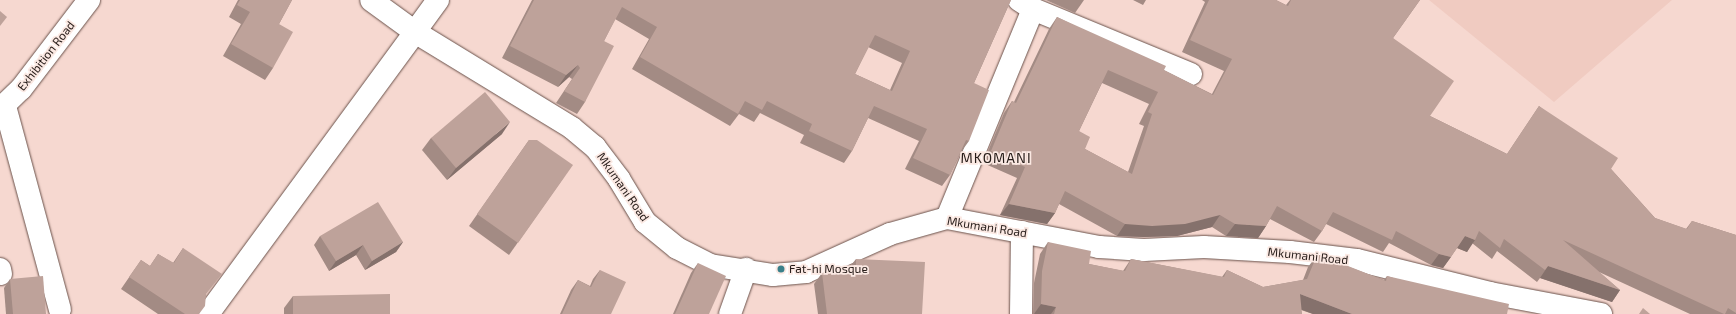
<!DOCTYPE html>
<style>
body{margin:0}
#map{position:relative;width:1736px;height:314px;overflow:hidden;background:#f6d8d0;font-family:"Exo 2",sans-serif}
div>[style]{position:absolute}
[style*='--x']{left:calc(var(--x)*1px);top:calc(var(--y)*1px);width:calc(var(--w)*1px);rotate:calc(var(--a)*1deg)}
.built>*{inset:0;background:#f0cbc1}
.roads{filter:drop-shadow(0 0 1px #6a524b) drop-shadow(0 0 1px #6a524b)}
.minor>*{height:22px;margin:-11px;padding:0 11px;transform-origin:11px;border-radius:11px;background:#fff}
.wall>*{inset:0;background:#a38b84}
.shaded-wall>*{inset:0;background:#85716c}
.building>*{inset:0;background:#bea29a}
.dots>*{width:11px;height:11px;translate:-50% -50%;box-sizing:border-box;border:2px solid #fbe9e3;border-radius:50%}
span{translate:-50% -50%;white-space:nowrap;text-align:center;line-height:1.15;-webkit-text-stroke:3.5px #fbe9e3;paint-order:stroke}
.street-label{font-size:12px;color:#251b18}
.poi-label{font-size:12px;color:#251b18}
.left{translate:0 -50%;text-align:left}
.quarter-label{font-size:14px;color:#251b18;letter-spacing:1px}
</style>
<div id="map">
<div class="built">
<i style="clip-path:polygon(1429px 0,1672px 0,1554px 102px)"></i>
</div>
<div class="roads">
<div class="minor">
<i style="--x:438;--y:0;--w:39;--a:126"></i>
<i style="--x:415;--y:32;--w:184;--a:31.4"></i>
<i style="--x:572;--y:128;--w:30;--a:40"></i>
<i style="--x:595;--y:147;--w:40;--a:53"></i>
<i style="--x:619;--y:179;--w:50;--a:58.8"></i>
<i style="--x:645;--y:222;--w:41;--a:39.1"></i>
<i style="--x:677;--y:248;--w:37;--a:27"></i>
<i style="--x:710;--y:265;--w:64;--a:9"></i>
<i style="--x:773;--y:275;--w:33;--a:-5"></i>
<i style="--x:806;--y:272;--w:92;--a:-24.3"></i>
<i style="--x:890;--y:234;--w:59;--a:-15.7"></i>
<i style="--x:947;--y:218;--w:155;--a:10.8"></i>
<i style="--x:1099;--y:247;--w:45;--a:3.8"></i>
<i style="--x:1144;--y:250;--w:60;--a:-2.9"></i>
<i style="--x:1204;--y:247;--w:86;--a:3.3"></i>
<i style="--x:1290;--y:252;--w:67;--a:6.8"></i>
<i style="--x:1357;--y:260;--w:137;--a:13.9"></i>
<i style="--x:1490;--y:293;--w:113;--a:10.7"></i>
<i style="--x:1019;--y:0;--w:17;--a:33"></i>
<i style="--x:1033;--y:9;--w:171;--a:22.4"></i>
<i style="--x:5;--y:106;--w:211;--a:74.9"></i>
<i style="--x:0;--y:109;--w:29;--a:-44"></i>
<i style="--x:21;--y:89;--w:112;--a:-52.6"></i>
<i style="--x:947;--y:218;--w:226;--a:-67.6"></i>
<i style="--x:0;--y:269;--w:5;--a:79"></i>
<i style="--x:208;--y:314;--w:350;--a:-53.7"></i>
<i style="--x:415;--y:32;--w:54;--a:-144"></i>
<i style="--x:730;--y:314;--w:48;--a:-70.4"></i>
<i style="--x:1021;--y:314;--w:82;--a:-89.3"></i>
</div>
</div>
<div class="wall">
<i style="clip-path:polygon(238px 0,292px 0,279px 24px,273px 68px,265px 80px,223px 56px,241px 24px,229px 17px)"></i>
<i style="clip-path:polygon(evenodd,532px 0,1011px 0,974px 83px,969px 141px,961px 152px,950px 175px,942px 186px,905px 169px,919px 141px,868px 118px,852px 151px,844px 163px,800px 143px,804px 135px,760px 113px,754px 122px,739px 114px,730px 126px,632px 69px,649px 39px,615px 19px,604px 41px,585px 102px,577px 114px,556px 103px,572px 79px,569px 77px,558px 87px,502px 58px,532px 0,868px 47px,902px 63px,890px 90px,855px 74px,868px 47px)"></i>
<i style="clip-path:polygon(1046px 0,1084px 0,1075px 13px)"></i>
<i style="clip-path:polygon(1133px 0,1146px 0,1143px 5px)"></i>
<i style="clip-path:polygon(evenodd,1202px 0,1276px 0,1286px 5px,1290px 0,1420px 0,1393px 38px,1430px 116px,1507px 154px,1539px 106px,1611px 169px,1655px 218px,1686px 229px,1692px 221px,1736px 235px,1736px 314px,1690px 314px,1599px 272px,1620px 290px,1612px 302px,1540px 278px,1537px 282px,1497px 251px,1492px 259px,1472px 243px,1467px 252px,1457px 248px,1443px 268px,1431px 265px,1389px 243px,1383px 252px,1326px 224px,1322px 231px,1314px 242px,1270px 219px,1266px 226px,1258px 238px,1226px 236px,1212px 227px,1177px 236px,1144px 237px,1117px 236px,1059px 204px,1055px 213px,1047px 224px,1000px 215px,1017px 178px,983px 163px,1004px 113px,1012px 101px,1014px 102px,1049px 29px,1057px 17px,1212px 94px,1224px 71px,1182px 52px,1205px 2px,1202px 0,1102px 83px,1149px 104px,1139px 124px,1144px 126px,1128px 172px,1085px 149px,1079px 131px,1102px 83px)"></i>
<i style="clip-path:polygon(502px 134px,447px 180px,422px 150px,431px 138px)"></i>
<i style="clip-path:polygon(529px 140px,564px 177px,509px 255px,469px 226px)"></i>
<i style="clip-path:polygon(320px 236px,403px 242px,396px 252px,365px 270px,356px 255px,329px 271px,314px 245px)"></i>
<i style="clip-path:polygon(1048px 242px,1089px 264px,1123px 271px,1131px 259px,1222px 277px,1227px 270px,1263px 287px,1303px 280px,1308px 267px,1317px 255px,1384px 280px,1387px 276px,1507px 314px,1313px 314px,1301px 310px,1302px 314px,1033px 314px,1034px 283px,1040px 254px)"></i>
<i style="clip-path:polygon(183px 248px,206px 295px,199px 314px,158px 314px,121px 289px,141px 260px,150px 266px,158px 254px,173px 263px)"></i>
<i style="clip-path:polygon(856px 259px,922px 314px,818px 314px,814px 284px,822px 273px,848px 269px)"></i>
<i style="clip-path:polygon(698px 263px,709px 314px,673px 314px,691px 273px)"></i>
<i style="clip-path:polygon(600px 270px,611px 314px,560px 314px,571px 290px,578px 280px,590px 286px,593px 279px)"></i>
<i style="clip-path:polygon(10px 279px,46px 314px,6px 314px,4px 288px)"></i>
<i style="clip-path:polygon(293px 296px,390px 314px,284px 314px,284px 308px)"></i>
</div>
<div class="shaded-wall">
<i style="clip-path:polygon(578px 65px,569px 77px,558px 87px,566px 75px)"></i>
<i style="clip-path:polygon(510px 122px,502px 134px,447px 180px,456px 168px)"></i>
<i style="clip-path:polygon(1009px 204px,1055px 213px,1047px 224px,1000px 215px)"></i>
<i style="clip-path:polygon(1220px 215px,1212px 227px,1177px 236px,1144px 237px,1117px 236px,1125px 224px)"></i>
<i style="clip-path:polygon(1235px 224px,1266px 226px,1258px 238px,1226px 236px)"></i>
<i style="clip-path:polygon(1465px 236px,1475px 240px,1467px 252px,1457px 248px)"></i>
<i style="clip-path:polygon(403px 242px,396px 252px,365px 270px,372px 261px)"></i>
<i style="clip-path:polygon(363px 245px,356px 255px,329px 271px,336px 261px)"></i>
<i style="clip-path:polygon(1439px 254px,1451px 257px,1443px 268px,1431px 265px)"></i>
<i style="clip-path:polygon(1548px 266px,1620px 290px,1612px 302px,1540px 278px)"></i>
<i style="clip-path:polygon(1300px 294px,1352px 314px,1313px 314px,1292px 306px)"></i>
<i style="clip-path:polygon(1041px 304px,1056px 307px,1051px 314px,1034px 314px)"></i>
</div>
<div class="building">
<i style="clip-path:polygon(240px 0,292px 0,279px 24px,293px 32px,273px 68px,231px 44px,250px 12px,237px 5px)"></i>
<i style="clip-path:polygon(evenodd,534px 0,1011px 0,974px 83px,989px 90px,969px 141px,966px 140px,950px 175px,913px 158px,927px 129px,874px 106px,852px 151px,809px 131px,812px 124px,767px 101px,762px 110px,745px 101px,738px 114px,640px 57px,657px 27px,622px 7px,604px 41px,614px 46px,585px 102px,564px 91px,580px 68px,578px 65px,566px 75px,510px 46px,534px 0,875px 35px,910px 51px,892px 91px,855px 74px,875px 35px)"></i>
<i style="clip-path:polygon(evenodd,1209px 0,1276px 0,1288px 6px,1291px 0,1420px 0,1393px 38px,1454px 81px,1430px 116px,1507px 154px,1539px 106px,1618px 158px,1611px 169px,1655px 218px,1687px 229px,1692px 221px,1736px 235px,1736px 313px,1728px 308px,1725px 314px,1724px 314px,1563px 240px,1620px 290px,1548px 266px,1545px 270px,1504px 239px,1500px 248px,1479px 231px,1475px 240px,1465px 236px,1451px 257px,1439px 254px,1396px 231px,1392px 240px,1333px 212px,1322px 231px,1277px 206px,1266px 226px,1235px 224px,1220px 215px,1185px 224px,1152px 226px,1125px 224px,1065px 191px,1055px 213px,1009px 204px,1025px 167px,991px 151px,1012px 101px,1016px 103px,1057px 17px,1166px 66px,1164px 70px,1213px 95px,1232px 59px,1190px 40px,1209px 0,1108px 70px,1158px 92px,1148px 112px,1152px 114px,1132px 174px,1085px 149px,1090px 137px,1079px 131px,1108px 70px)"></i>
<i style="clip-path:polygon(0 11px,7px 17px,0 26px)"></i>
<i style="clip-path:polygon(485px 92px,510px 122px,456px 168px,431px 138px)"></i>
<i style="clip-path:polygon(529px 140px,537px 140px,573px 165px,518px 243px,477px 214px)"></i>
<i style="clip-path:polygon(378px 202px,403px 242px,372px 261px,363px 245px,336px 261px,320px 236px)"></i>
<i style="clip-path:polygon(1048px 242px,1091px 251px,1089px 264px,1125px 271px,1131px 259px,1224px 277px,1227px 270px,1263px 287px,1307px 279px,1317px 255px,1320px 255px,1386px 281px,1387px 276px,1509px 304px,1507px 314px,1352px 314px,1300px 294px,1302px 314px,1054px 314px,1056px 307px,1041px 304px,1042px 271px)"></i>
<i style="clip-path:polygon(183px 248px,222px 274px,206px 294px,205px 306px,199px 314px,185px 314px,129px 277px,141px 260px,150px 266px,158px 254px,174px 263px)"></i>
<i style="clip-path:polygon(856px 259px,925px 262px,922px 314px,827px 314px,822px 273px,856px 269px)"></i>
<i style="clip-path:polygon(698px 263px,726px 276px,709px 314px,675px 314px)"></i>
<i style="clip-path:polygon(600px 270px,626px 282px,611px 314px,562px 314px,578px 280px,591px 287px)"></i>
<i style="clip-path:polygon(43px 276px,46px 314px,13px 314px,10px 279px)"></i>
<i style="clip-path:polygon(390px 294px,390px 314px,293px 314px,293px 296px)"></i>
<i style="clip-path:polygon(1643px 308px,1650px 314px,1639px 314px)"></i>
</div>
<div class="dots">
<i style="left:781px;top:269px;background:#39808a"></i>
</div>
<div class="street-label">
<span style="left:46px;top:56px;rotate:-52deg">Exhibition Road</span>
<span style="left:623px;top:187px;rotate:55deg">Mkumani Road</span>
<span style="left:987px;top:227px;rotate:9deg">Mkumani Road</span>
<span style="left:1308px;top:256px;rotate:6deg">Mkumani Road</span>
</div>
<div class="poi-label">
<span class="left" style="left:789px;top:269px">Fat-hi Mosque</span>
</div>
<div class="quarter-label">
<span style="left:996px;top:158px">MKOMANI</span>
</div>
</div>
